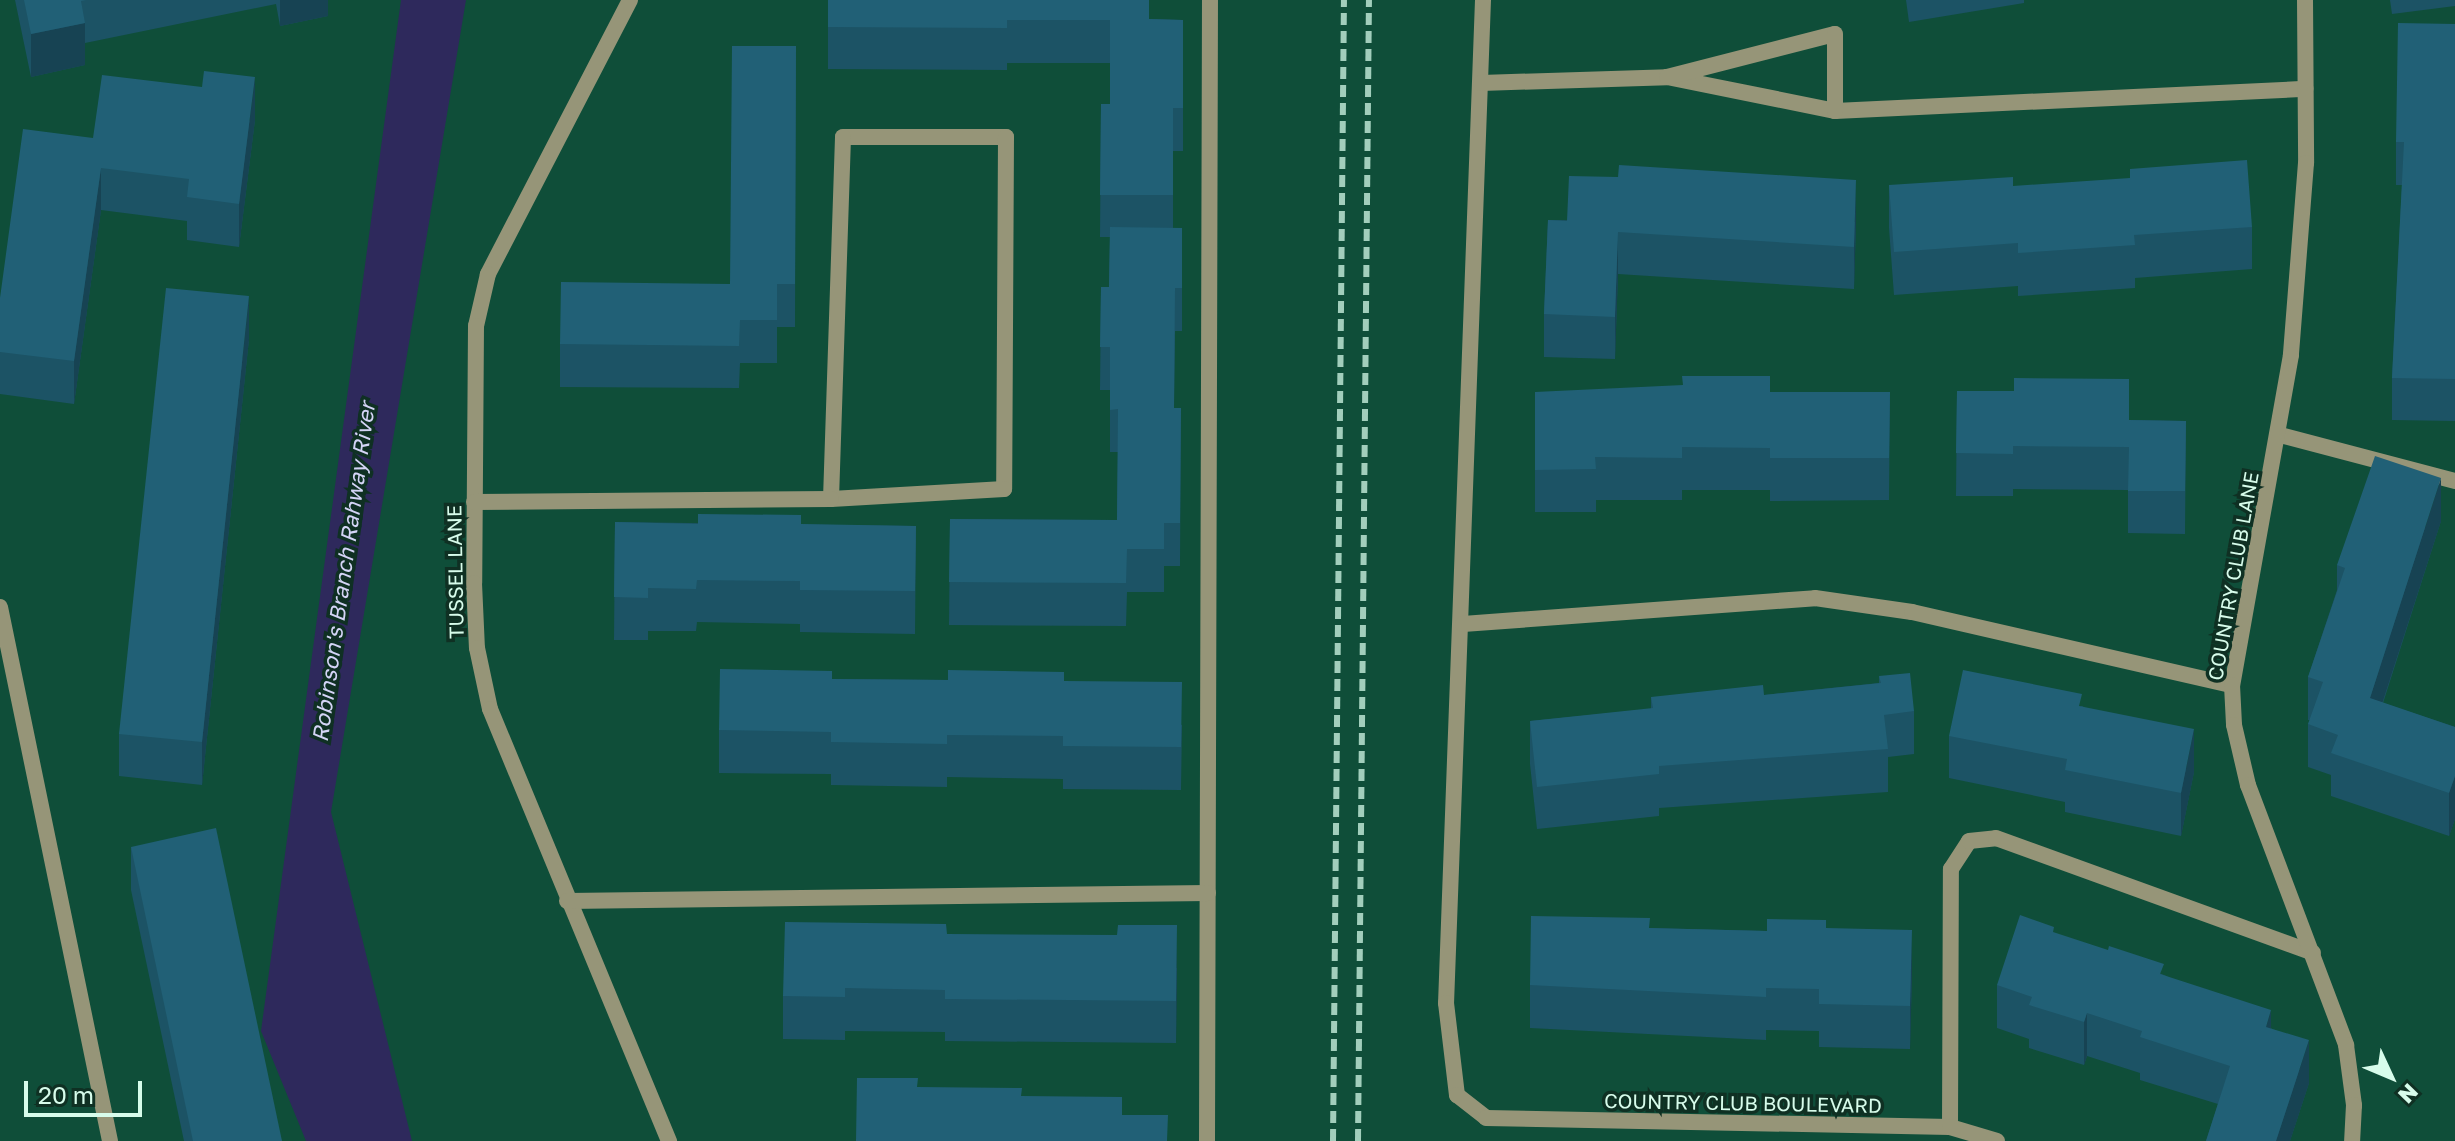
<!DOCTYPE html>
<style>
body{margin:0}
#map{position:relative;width:2455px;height:1141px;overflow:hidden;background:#0f4e39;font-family:"Golos Text",sans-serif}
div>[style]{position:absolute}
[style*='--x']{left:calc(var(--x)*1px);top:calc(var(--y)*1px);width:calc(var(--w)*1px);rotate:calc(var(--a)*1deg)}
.water>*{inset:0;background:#2e295c}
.service>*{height:16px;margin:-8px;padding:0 8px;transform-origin:8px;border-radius:8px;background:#969578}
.minor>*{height:16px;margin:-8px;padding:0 8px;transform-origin:8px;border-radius:8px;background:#969578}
.rail>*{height:6px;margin-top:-3px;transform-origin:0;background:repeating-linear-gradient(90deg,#a2cebc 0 12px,transparent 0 18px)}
.wall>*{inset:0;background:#1c5365}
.shaded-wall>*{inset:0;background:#174353}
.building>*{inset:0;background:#216076}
span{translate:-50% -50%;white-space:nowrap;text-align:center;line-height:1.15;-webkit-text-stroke:7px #0f3023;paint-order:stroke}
.street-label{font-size:20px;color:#d7fceb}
.water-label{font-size:22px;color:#d4d4f6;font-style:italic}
.north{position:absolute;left:2351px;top:1037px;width:80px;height:80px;-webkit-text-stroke:6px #0f3023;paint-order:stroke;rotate:134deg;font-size:22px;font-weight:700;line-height:32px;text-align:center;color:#d7fceb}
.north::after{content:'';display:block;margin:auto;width:28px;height:36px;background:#d7fceb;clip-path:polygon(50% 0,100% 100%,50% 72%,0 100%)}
.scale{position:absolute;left:24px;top:1081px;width:118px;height:36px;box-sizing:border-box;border:4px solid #d7fceb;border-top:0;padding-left:10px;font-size:24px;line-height:28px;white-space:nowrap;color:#d7fceb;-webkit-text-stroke:6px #0f3023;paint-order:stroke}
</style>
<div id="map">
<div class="water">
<i style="clip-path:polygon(401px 0,466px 0,331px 812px,412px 1141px,306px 1141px,261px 1031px)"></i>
</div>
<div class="service">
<i style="--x:1483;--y:0;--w:1004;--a:92.11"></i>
<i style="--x:1446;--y:1003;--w:93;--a:83.2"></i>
<i style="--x:1457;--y:1095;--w:37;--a:38"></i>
<i style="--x:1667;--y:77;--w:171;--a:11.4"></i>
<i style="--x:1835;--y:111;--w:471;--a:-2.7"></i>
<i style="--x:1481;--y:83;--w:186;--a:-1.8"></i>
<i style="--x:1667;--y:77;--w:173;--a:-14.4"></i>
<i style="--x:1835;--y:34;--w:77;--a:90"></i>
<i style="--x:2280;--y:435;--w:181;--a:14.7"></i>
<i style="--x:0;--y:607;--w:545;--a:78.36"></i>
<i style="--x:1463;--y:624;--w:353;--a:-4.2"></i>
<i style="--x:1815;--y:598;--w:98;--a:8.2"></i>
<i style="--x:1912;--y:612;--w:328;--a:12.9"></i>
<i style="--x:1950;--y:1127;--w:258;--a:-89.8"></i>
<i style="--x:1951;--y:869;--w:33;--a:-57"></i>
<i style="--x:1969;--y:841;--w:27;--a:-6"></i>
<i style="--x:1996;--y:838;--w:337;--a:19.9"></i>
<i style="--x:1207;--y:1141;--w:1141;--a:-89.85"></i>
</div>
<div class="minor">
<i style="--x:630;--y:0;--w:309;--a:117.4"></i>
<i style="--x:488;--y:274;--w:53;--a:103"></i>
<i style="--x:476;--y:326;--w:257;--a:90.4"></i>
<i style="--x:474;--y:583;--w:65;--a:87.4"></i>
<i style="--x:477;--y:648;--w:62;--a:78"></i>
<i style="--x:490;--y:709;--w:468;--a:67.5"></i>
<i style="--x:2305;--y:0;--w:163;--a:89.6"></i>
<i style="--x:2306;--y:163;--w:193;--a:94.5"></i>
<i style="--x:2291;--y:355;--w:335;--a:100.1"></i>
<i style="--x:2232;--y:685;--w:40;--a:87.1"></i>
<i style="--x:2234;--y:725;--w:62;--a:76.9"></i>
<i style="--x:2248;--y:785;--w:278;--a:69.3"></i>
<i style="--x:2346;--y:1045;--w:61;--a:82.4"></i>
<i style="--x:2354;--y:1105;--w:36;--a:93"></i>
<i style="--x:843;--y:137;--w:163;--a:0"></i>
<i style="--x:1006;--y:137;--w:352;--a:90.3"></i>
<i style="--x:1004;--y:489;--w:173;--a:176.7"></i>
<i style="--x:831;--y:499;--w:362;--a:-88.1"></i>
<i style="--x:474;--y:502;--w:357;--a:-0.5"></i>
<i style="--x:567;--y:901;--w:641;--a:-0.72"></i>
<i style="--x:1486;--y:1118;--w:464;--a:1.1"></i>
<i style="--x:1950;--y:1127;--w:49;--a:16.6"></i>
</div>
<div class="rail">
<i style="--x:1333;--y:1141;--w:1141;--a:-89.45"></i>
<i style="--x:1358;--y:1141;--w:1141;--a:-89.45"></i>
</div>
<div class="wall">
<i style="clip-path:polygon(15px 0,328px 0,328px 16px,280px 26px,276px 4px,85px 43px,85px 65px,31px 77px)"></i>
<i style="clip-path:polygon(828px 0,1149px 19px,1183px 20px,1183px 151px,1173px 151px,1173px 228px,1182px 228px,1182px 331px,1175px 331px,1174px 408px,1181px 408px,1180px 566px,1164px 566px,1164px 592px,1127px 592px,1126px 626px,949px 625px,950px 519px,1117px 520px,1118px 452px,1110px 452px,1110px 390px,1100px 390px,1101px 287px,1109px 287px,1110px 237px,1100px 237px,1101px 104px,1110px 104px,1110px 63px,1007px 63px,1007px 70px,828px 69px)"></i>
<i style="clip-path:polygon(1906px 0,2024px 0,2024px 3px,1909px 22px)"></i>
<i style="clip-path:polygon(2390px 0,2455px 0,2455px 6px,2392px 14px)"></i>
<i style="clip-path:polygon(2455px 24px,2455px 421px,2392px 420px,2392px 378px,2402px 185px,2396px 185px,2396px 142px)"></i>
<i style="clip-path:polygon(796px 46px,795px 327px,777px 327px,777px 363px,740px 363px,739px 388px,560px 387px,560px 344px,730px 284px)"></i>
<i style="clip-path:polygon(255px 120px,239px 247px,187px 240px,187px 221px,101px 210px,74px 404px,0 394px,0 298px,93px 138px)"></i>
<i style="clip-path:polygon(1889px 185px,2013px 186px,2252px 227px,2252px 269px,2135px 278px,2135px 288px,2018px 296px,2018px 286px,1894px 295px,1889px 228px)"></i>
<i style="clip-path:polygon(1548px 220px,1856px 222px,1854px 289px,1618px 274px,1615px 359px,1544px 357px,1544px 314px)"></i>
<i style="clip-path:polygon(249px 339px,202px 785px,119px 776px,119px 734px)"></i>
<i style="clip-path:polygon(1957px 391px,2129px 420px,2186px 421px,2185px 534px,2128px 533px,2128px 490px,2013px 489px,2013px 496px,1956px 496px)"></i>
<i style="clip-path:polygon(1535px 392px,1890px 392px,1889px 500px,1770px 501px,1770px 490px,1682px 490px,1682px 500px,1596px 500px,1596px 512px,1535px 512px)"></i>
<i style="clip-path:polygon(2441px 521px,2383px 703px,2455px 727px,2455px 819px,2449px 836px,2331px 796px,2331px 775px,2308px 767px,2308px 724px,2310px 720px,2308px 720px,2308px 677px,2337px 590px,2337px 565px)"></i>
<i style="clip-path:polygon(615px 522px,916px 526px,915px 634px,800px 632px,800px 624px,697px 622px,696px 631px,648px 631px,648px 640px,614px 640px)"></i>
<i style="clip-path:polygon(1879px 676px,1914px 711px,1914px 754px,1888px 757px,1888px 792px,1659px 808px,1659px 816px,1537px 829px,1530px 764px,1530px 721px,1651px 709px,1651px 697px,1764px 695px,1879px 683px)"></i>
<i style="clip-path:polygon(832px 679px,1064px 681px,1182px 725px,1181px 790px,1063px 789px,1063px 779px,947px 777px,947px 787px,831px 785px,831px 774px,719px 773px,719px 730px)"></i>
<i style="clip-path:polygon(2082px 706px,2194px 772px,2181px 836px,2065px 812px,2065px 802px,1949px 778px,1949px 736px)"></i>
<i style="clip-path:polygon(131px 847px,282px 1141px,184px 1141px,131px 890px)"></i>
<i style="clip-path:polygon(1649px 928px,1767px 931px,1826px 928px,1912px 973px,1910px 1049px,1819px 1047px,1819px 1031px,1766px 1030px,1766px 1040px,1530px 1028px,1530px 985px)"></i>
<i style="clip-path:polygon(2054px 933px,2164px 975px,2271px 1028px,2309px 1083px,2290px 1141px,2206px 1141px,2218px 1104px,2140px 1080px,2140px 1073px,2087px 1056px,2084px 1065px,2029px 1048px,2029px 1039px,1997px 1028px,1997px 985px)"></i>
<i style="clip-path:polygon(947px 934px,1177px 968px,1176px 1043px,945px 1041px,945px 1032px,845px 1031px,845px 1040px,783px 1039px,783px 996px)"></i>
</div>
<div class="shaded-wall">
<i style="clip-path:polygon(280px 0,328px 0,328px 16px,280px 26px)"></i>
<i style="clip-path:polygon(85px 23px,85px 65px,31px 77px,31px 34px)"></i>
<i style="clip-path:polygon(255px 77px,255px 120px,239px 247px,239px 204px)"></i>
<i style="clip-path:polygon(101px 168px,101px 210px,74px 404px,74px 361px)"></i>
<i style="clip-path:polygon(1856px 180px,1856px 222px,1854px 289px,1854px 247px)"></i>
<i style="clip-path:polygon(1618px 232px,1618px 274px,1615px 359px,1615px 317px)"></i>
<i style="clip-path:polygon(249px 296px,249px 339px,202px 785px,202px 742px)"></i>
<i style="clip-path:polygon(2441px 478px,2441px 521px,2370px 741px,2370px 698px)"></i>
<i style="clip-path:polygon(2194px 729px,2194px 772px,2181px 836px,2181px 793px)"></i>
<i style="clip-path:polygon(2455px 776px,2455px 819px,2449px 836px,2449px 793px)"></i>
<i style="clip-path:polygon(1177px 925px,1177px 968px,1176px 1043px,1176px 1001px)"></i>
<i style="clip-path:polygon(1912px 930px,1912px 973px,1910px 1049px,1910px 1006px)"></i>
<i style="clip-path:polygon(2271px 1010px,2271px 1053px,2266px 1027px)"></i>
<i style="clip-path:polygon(2087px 1013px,2087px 1056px,2084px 1065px,2084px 1022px)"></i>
<i style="clip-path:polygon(2309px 1040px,2309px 1083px,2290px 1141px,2276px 1141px)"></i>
</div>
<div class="building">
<i style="clip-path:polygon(24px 0,86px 0,81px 1px,85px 23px,31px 34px)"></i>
<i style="clip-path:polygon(828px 0,1149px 0,1149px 19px,1183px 20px,1183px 108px,1173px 108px,1173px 195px,1100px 195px,1101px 104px,1110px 104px,1110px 20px,1007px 20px,1007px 28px,828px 27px)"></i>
<i style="clip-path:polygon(2398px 23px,2455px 24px,2455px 379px,2392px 378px,2404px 142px,2396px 142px)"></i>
<i style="clip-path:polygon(732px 46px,796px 46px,795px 284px,777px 284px,777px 320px,740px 320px,739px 346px,560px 344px,561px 282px,730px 284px)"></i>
<i style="clip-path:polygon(204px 71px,255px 77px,239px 204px,187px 197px,189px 179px,101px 168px,74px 361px,0 352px,0 298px,23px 129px,93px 138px,102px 75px,202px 87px)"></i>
<i style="clip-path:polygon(2247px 160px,2252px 227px,2134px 235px,2135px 245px,2018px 253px,2018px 243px,1894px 252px,1889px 185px,2013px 177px,2013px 186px,2130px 178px,2130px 169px)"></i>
<i style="clip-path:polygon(1619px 165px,1856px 180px,1854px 247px,1618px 232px,1615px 317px,1544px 314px,1548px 220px,1567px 221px,1569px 176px,1618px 177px)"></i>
<i style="clip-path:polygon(1110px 227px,1182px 228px,1182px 288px,1175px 288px,1174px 408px,1181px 408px,1180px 523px,1164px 523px,1164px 549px,1127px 549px,1126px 583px,949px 582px,950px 519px,1117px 520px,1118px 409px,1110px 410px,1110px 347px,1100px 347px,1101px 287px,1109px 287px)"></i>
<i style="clip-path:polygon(166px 288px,249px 296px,202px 742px,119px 734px)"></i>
<i style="clip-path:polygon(1682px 376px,1770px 376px,1770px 392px,1890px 392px,1889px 458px,1770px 458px,1770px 448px,1682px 447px,1682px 458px,1595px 457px,1596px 469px,1535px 470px,1535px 392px,1683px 385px)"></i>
<i style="clip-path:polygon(2014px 378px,2129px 379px,2129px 420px,2186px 421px,2185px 491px,2128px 491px,2129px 447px,2013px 446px,2013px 454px,1956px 453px,1957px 391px,2014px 391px)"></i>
<i style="clip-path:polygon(2375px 456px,2441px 478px,2370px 698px,2455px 727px,2455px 776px,2449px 793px,2331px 753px,2338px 735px,2308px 724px,2323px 682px,2308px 677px,2345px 568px,2337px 565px)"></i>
<i style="clip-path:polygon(698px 514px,801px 515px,801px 524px,916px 526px,915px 591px,800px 590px,800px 581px,697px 580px,696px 589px,648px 588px,648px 598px,614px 597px,615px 522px,698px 524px)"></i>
<i style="clip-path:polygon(720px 669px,832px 671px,832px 679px,948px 680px,948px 670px,1064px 672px,1064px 681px,1182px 682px,1181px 747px,1063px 746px,1063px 736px,947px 735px,947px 744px,831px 742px,831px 732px,719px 730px)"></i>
<i style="clip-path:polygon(1963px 670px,2082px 694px,2079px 706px,2194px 729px,2181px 793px,2065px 770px,2067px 759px,1949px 736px)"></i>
<i style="clip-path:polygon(1910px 673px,1914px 711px,1884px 715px,1888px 749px,1659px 766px,1659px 774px,1537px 787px,1530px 721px,1653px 708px,1651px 697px,1763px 685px,1764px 695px,1881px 683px,1879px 676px)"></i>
<i style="clip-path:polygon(216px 828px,282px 1141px,193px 1141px,131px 847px)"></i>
<i style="clip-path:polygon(2020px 915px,2054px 927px,2053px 932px,2108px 950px,2109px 946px,2164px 964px,2160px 974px,2271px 1010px,2266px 1027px,2309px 1040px,2276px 1141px,2206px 1141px,2230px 1066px,2140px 1037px,2142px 1031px,2087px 1013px,2084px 1022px,2029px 1005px,2032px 997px,1997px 985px)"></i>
<i style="clip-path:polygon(1531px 916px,1650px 918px,1649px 928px,1767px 931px,1767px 919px,1826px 920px,1826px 928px,1912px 930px,1910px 1006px,1819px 1004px,1819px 989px,1766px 988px,1766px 997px,1530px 985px)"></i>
<i style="clip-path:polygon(785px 922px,946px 924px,947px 934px,1117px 935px,1118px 925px,1177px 925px,1176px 1001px,945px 999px,945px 990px,845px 988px,845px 997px,783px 996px)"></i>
<i style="clip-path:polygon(857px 1078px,918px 1078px,917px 1087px,1022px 1088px,1021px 1096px,1122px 1097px,1122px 1115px,1168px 1115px,1167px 1141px,856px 1141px)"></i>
</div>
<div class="street-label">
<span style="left:455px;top:572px;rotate:-91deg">TUSSEL LANE</span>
<span style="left:2233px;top:576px;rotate:-80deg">COUNTRY CLUB LANE</span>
<span style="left:1743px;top:1103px;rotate:1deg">COUNTRY CLUB BOULEVARD</span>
</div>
<div class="water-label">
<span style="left:343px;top:572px;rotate:-82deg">Robinson's Branch Rahway River</span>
</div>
<div class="north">N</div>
<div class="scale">20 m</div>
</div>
